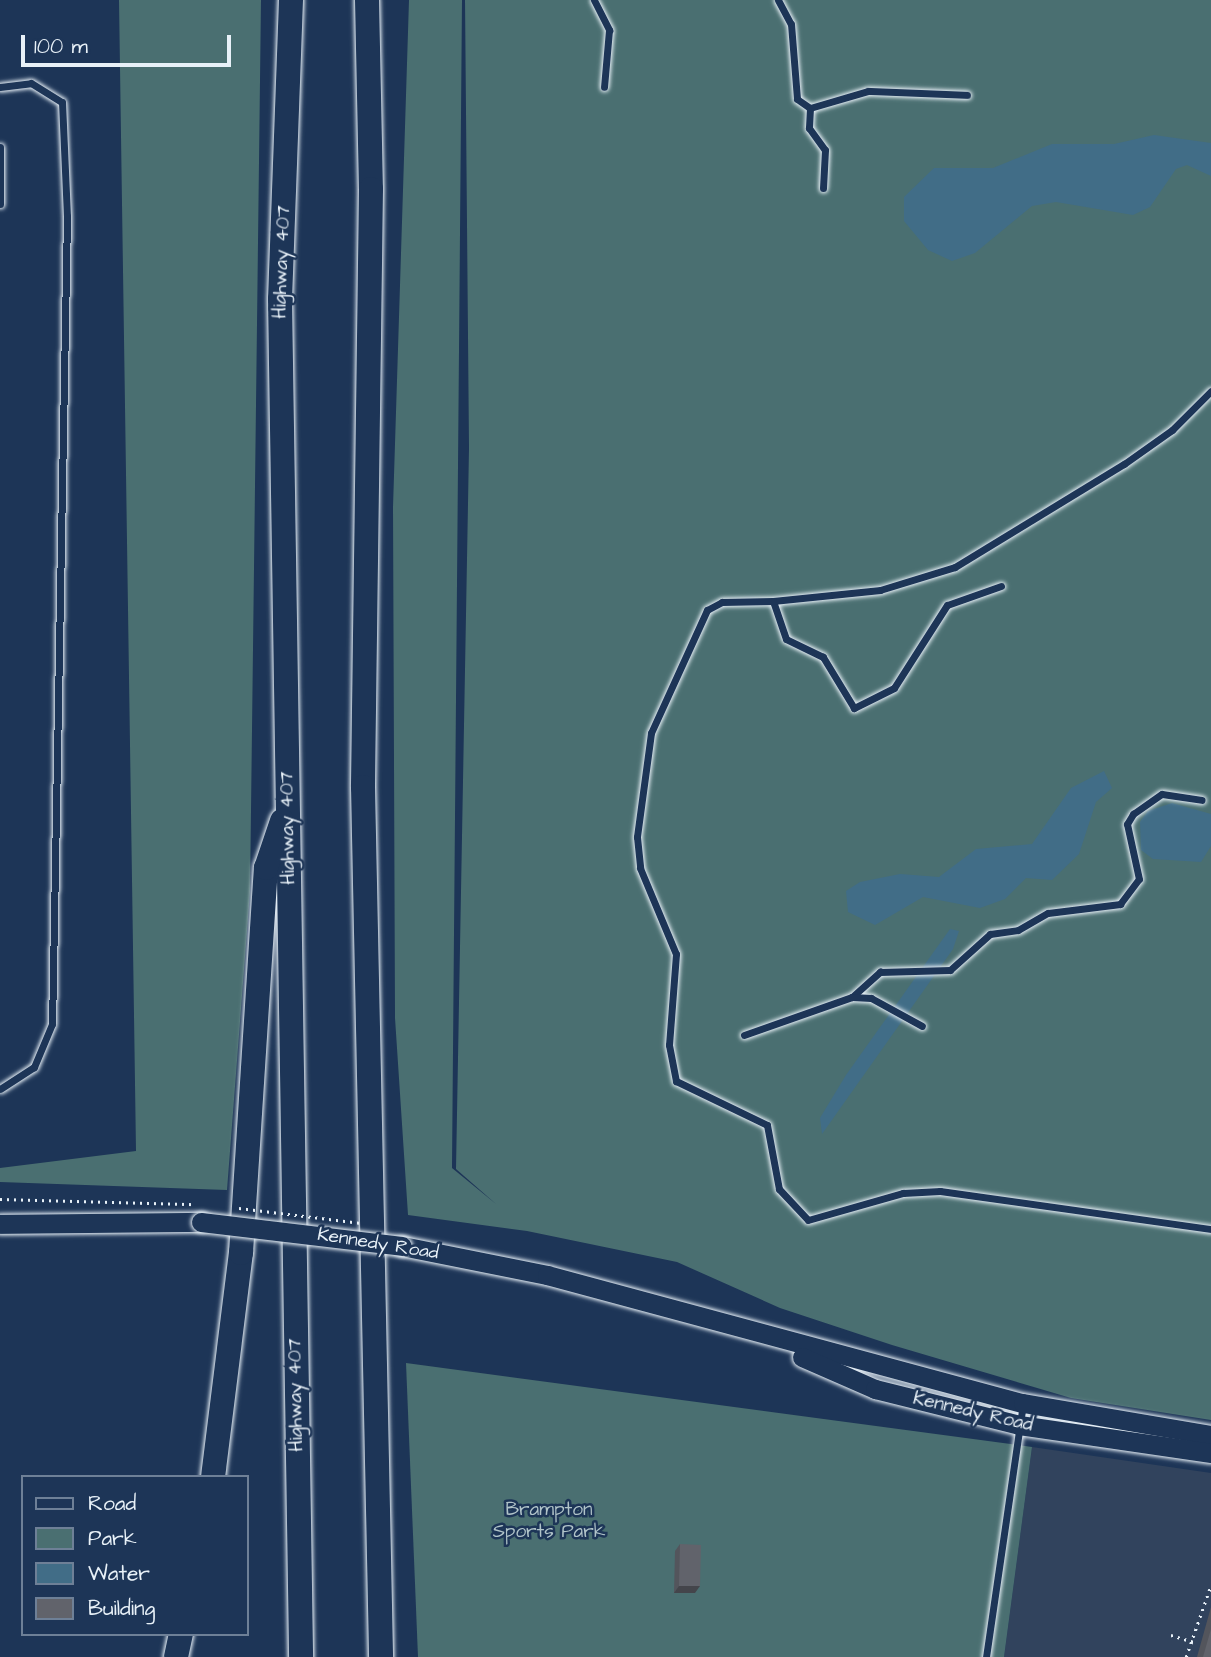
<!DOCTYPE html>
<style>
body{margin:0}
#map{position:relative;width:1211px;height:1657px;overflow:hidden;background:#1d3557;font-family:"Architects Daughter",sans-serif}
div>[style]{position:absolute}
[style*='--x']{left:calc(var(--x)*1px);top:calc(var(--y)*1px);width:calc(var(--w)*1px);rotate:calc(var(--a)*1deg)}
.built>*{inset:0;background:#31435d}
.green>*{inset:0;background:#4a6f71}
.water>*{inset:0;background:#416d87}
.path>*{height:2.5px;margin-top:-1.25px;transform-origin:0;background:repeating-linear-gradient(90deg,#e8f1f8 0 2px,transparent 0 7px)}
.roads{filter:drop-shadow(0 0 2px #e8f1f8) drop-shadow(0 0 2px #e8f1f8)}
.service>*{height:7px;margin:-3.5px;padding:0 3.5px;transform-origin:3.5px;border-radius:3.5px;background:#1d3557}
.secondary>*{height:19px;margin:-9.5px;padding:0 9.5px;transform-origin:9.5px;border-radius:9.5px;background:#1d3557}
.motorway>*{height:24px;margin:-12px;padding:0 12px;transform-origin:12px;border-radius:12px;background:#1d3557}
.path-bridge>*{height:2.5px;margin-top:-1.25px;transform-origin:0;background:repeating-linear-gradient(90deg,#e8f1f8 0 2px,transparent 0 7px)}
.bridges{filter:drop-shadow(0 0 2px #e8f1f8) drop-shadow(0 0 2px #e8f1f8)}
.secondary-bridge>*{height:19px;margin:-9.5px;padding:0 9.5px;transform-origin:9.5px;border-radius:9.5px;background:#1d3557}
.wall>*{inset:0;background:#53555c}
.shaded-wall>*{inset:0;background:#44454b}
.building>*{inset:0;background:#61636b}
span{translate:-50% -50%;white-space:nowrap;text-align:center;line-height:1.15;-webkit-text-stroke:5px #1d3557;paint-order:stroke}
.street-label{font-size:19px;color:#e8f1f8}
.park-label{font-size:19px;color:#b1c4c9}
.legend{position:absolute;left:21px;top:1475px;width:228px;height:161px;box-sizing:border-box;background:#1d3557;border:2px solid #6e8097;margin:0;padding:9px 12px;list-style:none;font-size:21px;color:#e8f1f8}
.legend li{display:flex;align-items:center;gap:14px;height:35px}
.legend b{width:35px;border:2px solid #6e8097}
.scale{position:absolute;left:21px;top:35px;width:210px;height:32px;box-sizing:border-box;border:4px solid #e8f1f8;border-top:0;padding-left:9px;font-size:21px;line-height:24px;white-space:nowrap;color:#e8f1f8;-webkit-text-stroke:5px #1d3557;paint-order:stroke}
</style>
<div id="map">
<div class="built">
<i style="clip-path:polygon(1032px 1447px,1211px 1473px,1211px 1657px,1004px 1657px)"></i>
</div>
<div class="green">
<i style="clip-path:polygon(119px 0,261px 0,250px 892px,227px 1190px,0 1182px,0 1168px,136px 1151px)"></i>
<i style="clip-path:polygon(409px 0,462px 0,452px 1168px,496px 1204px,456px 1169px,469px 448px,465px 0,1211px 0,1211px 1420px,1071px 1398px,892px 1345px,780px 1308px,677px 1262px,527px 1231px,408px 1215px,395px 1018px,393px 507px)"></i>
<i style="clip-path:polygon(406px 1363px,1032px 1447px,1004px 1657px,418px 1657px)"></i>
</div>
<div class="water">
<i style="clip-path:polygon(1154px 135px,1211px 143px,1211px 176px,1187px 165px,1176px 169px,1150px 207px,1133px 215px,1056px 202px,1032px 206px,975px 253px,952px 261px,928px 250px,904px 221px,904px 197px,934px 168px,993px 168px,1052px 144px,1114px 144px)"></i>
<i style="clip-path:polygon(1104px 771px,1112px 788px,1096px 802px,1079px 854px,1052px 880px,1026px 878px,1005px 899px,980px 908px,923px 897px,875px 925px,848px 912px,846px 891px,860px 882px,900px 874px,939px 877px,976px 849px,1032px 844px,1071px 788px)"></i>
<i style="clip-path:polygon(1172px 803px,1211px 814px,1211px 846px,1201px 862px,1153px 859px,1141px 850px,1140px 822px,1148px 811px)"></i>
<i style="clip-path:polygon(950px 929px,959px 931px,953px 949px,822px 1134px,820px 1118px,846px 1075px)"></i>
</div>
<div class="path">
<i style="--x:0;--y:1199;--w:196;--a:1.5"></i>
<i style="--x:1171;--y:1635;--w:24;--a:17"></i>
<i style="--x:1186;--y:1657;--w:76;--a:-70.9"></i>
</div>
<div class="roads">
<div class="service">
<i style="--x:594;--y:0;--w:34;--a:63"></i>
<i style="--x:609;--y:30;--w:57;--a:95"></i>
<i style="--x:778;--y:0;--w:27;--a:62"></i>
<i style="--x:791;--y:24;--w:75;--a:85.4"></i>
<i style="--x:797;--y:99;--w:16;--a:35"></i>
<i style="--x:810;--y:108;--w:20;--a:93"></i>
<i style="--x:809;--y:128;--w:27;--a:54"></i>
<i style="--x:825;--y:150;--w:38;--a:93"></i>
<i style="--x:0;--y:87;--w:31;--a:-7"></i>
<i style="--x:31;--y:83;--w:36;--a:32"></i>
<i style="--x:62;--y:102;--w:114;--a:87.5"></i>
<i style="--x:67;--y:216;--w:808;--a:91.06"></i>
<i style="--x:52;--y:1024;--w:47;--a:112.7"></i>
<i style="--x:34;--y:1067;--w:40;--a:147.1"></i>
<i style="--x:810;--y:108;--w:60;--a:-16.3"></i>
<i style="--x:868;--y:91;--w:99;--a:2.3"></i>
<i style="--x:0;--y:147;--w:57;--a:90"></i>
<i style="--x:1001;--y:586;--w:57;--a:160.6"></i>
<i style="--x:947;--y:605;--w:98;--a:122.6"></i>
<i style="--x:894;--y:688;--w:45;--a:153.4"></i>
<i style="--x:854;--y:708;--w:60;--a:-121.3"></i>
<i style="--x:823;--y:657;--w:41;--a:-154.1"></i>
<i style="--x:786;--y:639;--w:40;--a:-108.9"></i>
<i style="--x:773;--y:601;--w:108;--a:-5.9"></i>
<i style="--x:880;--y:590;--w:78;--a:-17"></i>
<i style="--x:955;--y:567;--w:198;--a:-31.4"></i>
<i style="--x:1124;--y:464;--w:59;--a:-35.3"></i>
<i style="--x:1172;--y:430;--w:55;--a:-45"></i>
<i style="--x:773;--y:601;--w:51;--a:178.9"></i>
<i style="--x:722;--y:602;--w:17;--a:152"></i>
<i style="--x:707;--y:610;--w:135;--a:114.5"></i>
<i style="--x:651;--y:733;--w:105;--a:97.7"></i>
<i style="--x:637;--y:837;--w:31;--a:84"></i>
<i style="--x:640;--y:868;--w:93;--a:67.3"></i>
<i style="--x:676;--y:954;--w:91;--a:94.4"></i>
<i style="--x:669;--y:1045;--w:37;--a:79"></i>
<i style="--x:676;--y:1081;--w:101;--a:25.8"></i>
<i style="--x:767;--y:1125;--w:65;--a:79.4"></i>
<i style="--x:779;--y:1189;--w:42;--a:46.9"></i>
<i style="--x:808;--y:1220;--w:99;--a:-15.9"></i>
<i style="--x:903;--y:1193;--w:37;--a:-3"></i>
<i style="--x:940;--y:1191;--w:274;--a:8"></i>
<i style="--x:852;--y:997;--w:38;--a:-42"></i>
<i style="--x:880;--y:972;--w:70;--a:-1.6"></i>
<i style="--x:950;--y:970;--w:54;--a:-42"></i>
<i style="--x:990;--y:934;--w:28;--a:-8"></i>
<i style="--x:1018;--y:930;--w:34;--a:-30"></i>
<i style="--x:1048;--y:913;--w:73;--a:-7.1"></i>
<i style="--x:1120;--y:904;--w:31;--a:-53"></i>
<i style="--x:1139;--y:879;--w:56;--a:-102.3"></i>
<i style="--x:1127;--y:824;--w:12;--a:-59"></i>
<i style="--x:1133;--y:814;--w:35;--a:-35"></i>
<i style="--x:1162;--y:794;--w:40;--a:8.5"></i>
<i style="--x:744;--y:1035;--w:114;--a:-19.4"></i>
<i style="--x:852;--y:997;--w:19;--a:3"></i>
<i style="--x:871;--y:998;--w:58;--a:28.8"></i>
<i style="--x:986;--y:1657;--w:256;--a:-81.7"></i>
</div>
<div class="secondary">
<i style="--x:0;--y:1224;--w:201;--a:-0.6"></i>
<i style="--x:402;--y:1246;--w:148;--a:11.3"></i>
<i style="--x:547;--y:1275;--w:493;--a:15.1"></i>
<i style="--x:1023;--y:1403;--w:191;--a:9.7"></i>
<i style="--x:802;--y:1357;--w:80;--a:23.7"></i>
<i style="--x:875;--y:1389;--w:148;--a:14"></i>
<i style="--x:1019;--y:1425;--w:194;--a:8.3"></i>
</div>
<div class="motorway">
<i style="--x:291;--y:0;--w:299;--a:92.1"></i>
<i style="--x:280;--y:299;--w:1358;--a:89.11"></i>
<i style="--x:367;--y:0;--w:189;--a:88.8"></i>
<i style="--x:371;--y:189;--w:598;--a:90.77"></i>
<i style="--x:363;--y:787;--w:870;--a:88.81"></i>
<i style="--x:213;--y:1477;--w:226;--a:-82.9"></i>
<i style="--x:241;--y:1253;--w:386;--a:-86.3"></i>
<i style="--x:266;--y:868;--w:50;--a:-71.2"></i>
<i style="--x:176;--y:1657;--w:24;--a:-78"></i>
</div>
</div>
<div class="path-bridge">
<i style="--x:239;--y:1208;--w:123;--a:7"></i>
</div>
<div class="bridges">
<div class="secondary-bridge">
<i style="--x:201;--y:1222;--w:202;--a:6.8"></i>
</div>
</div>
<div class="wall">
<i style="clip-path:polygon(680px 1544px,695px 1593px,674px 1593px,675px 1551px)"></i>
<i style="clip-path:polygon(1211px 1607px,1211px 1657px,1197px 1657px)"></i>
</div>
<div class="shaded-wall">
<i style="clip-path:polygon(679px 1586px,700px 1586px,695px 1593px,674px 1593px)"></i>
</div>
<div class="building">
<i style="clip-path:polygon(680px 1544px,701px 1545px,700px 1586px,679px 1586px)"></i>
<i style="clip-path:polygon(1211px 1629px,1211px 1657px,1203px 1657px)"></i>
</div>
<div class="street-label">
<span style="left:282px;top:262px;rotate:-88deg">Highway 407</span>
<span style="left:288px;top:828px;rotate:-91deg">Highway 407</span>
<span style="left:378px;top:1244px;rotate:9deg">Kennedy Road</span>
<span style="left:296px;top:1395px;rotate:-91deg">Highway 407</span>
<span style="left:973px;top:1412px;rotate:13deg">Kennedy Road</span>
</div>
<div class="park-label">
<span style="left:549px;top:1521px">Brampton<br>Sports Park</span>
</div>
<ul class="legend">
<li><b style="height:9px;background:#1d3557"></b>Road</li>
<li><b style="height:19px;background:#4a6f71"></b>Park</li>
<li><b style="height:19px;background:#416d87"></b>Water</li>
<li><b style="height:19px;background:#61636b"></b>Building</li>
</ul>
<div class="scale">100 m</div>
</div>
